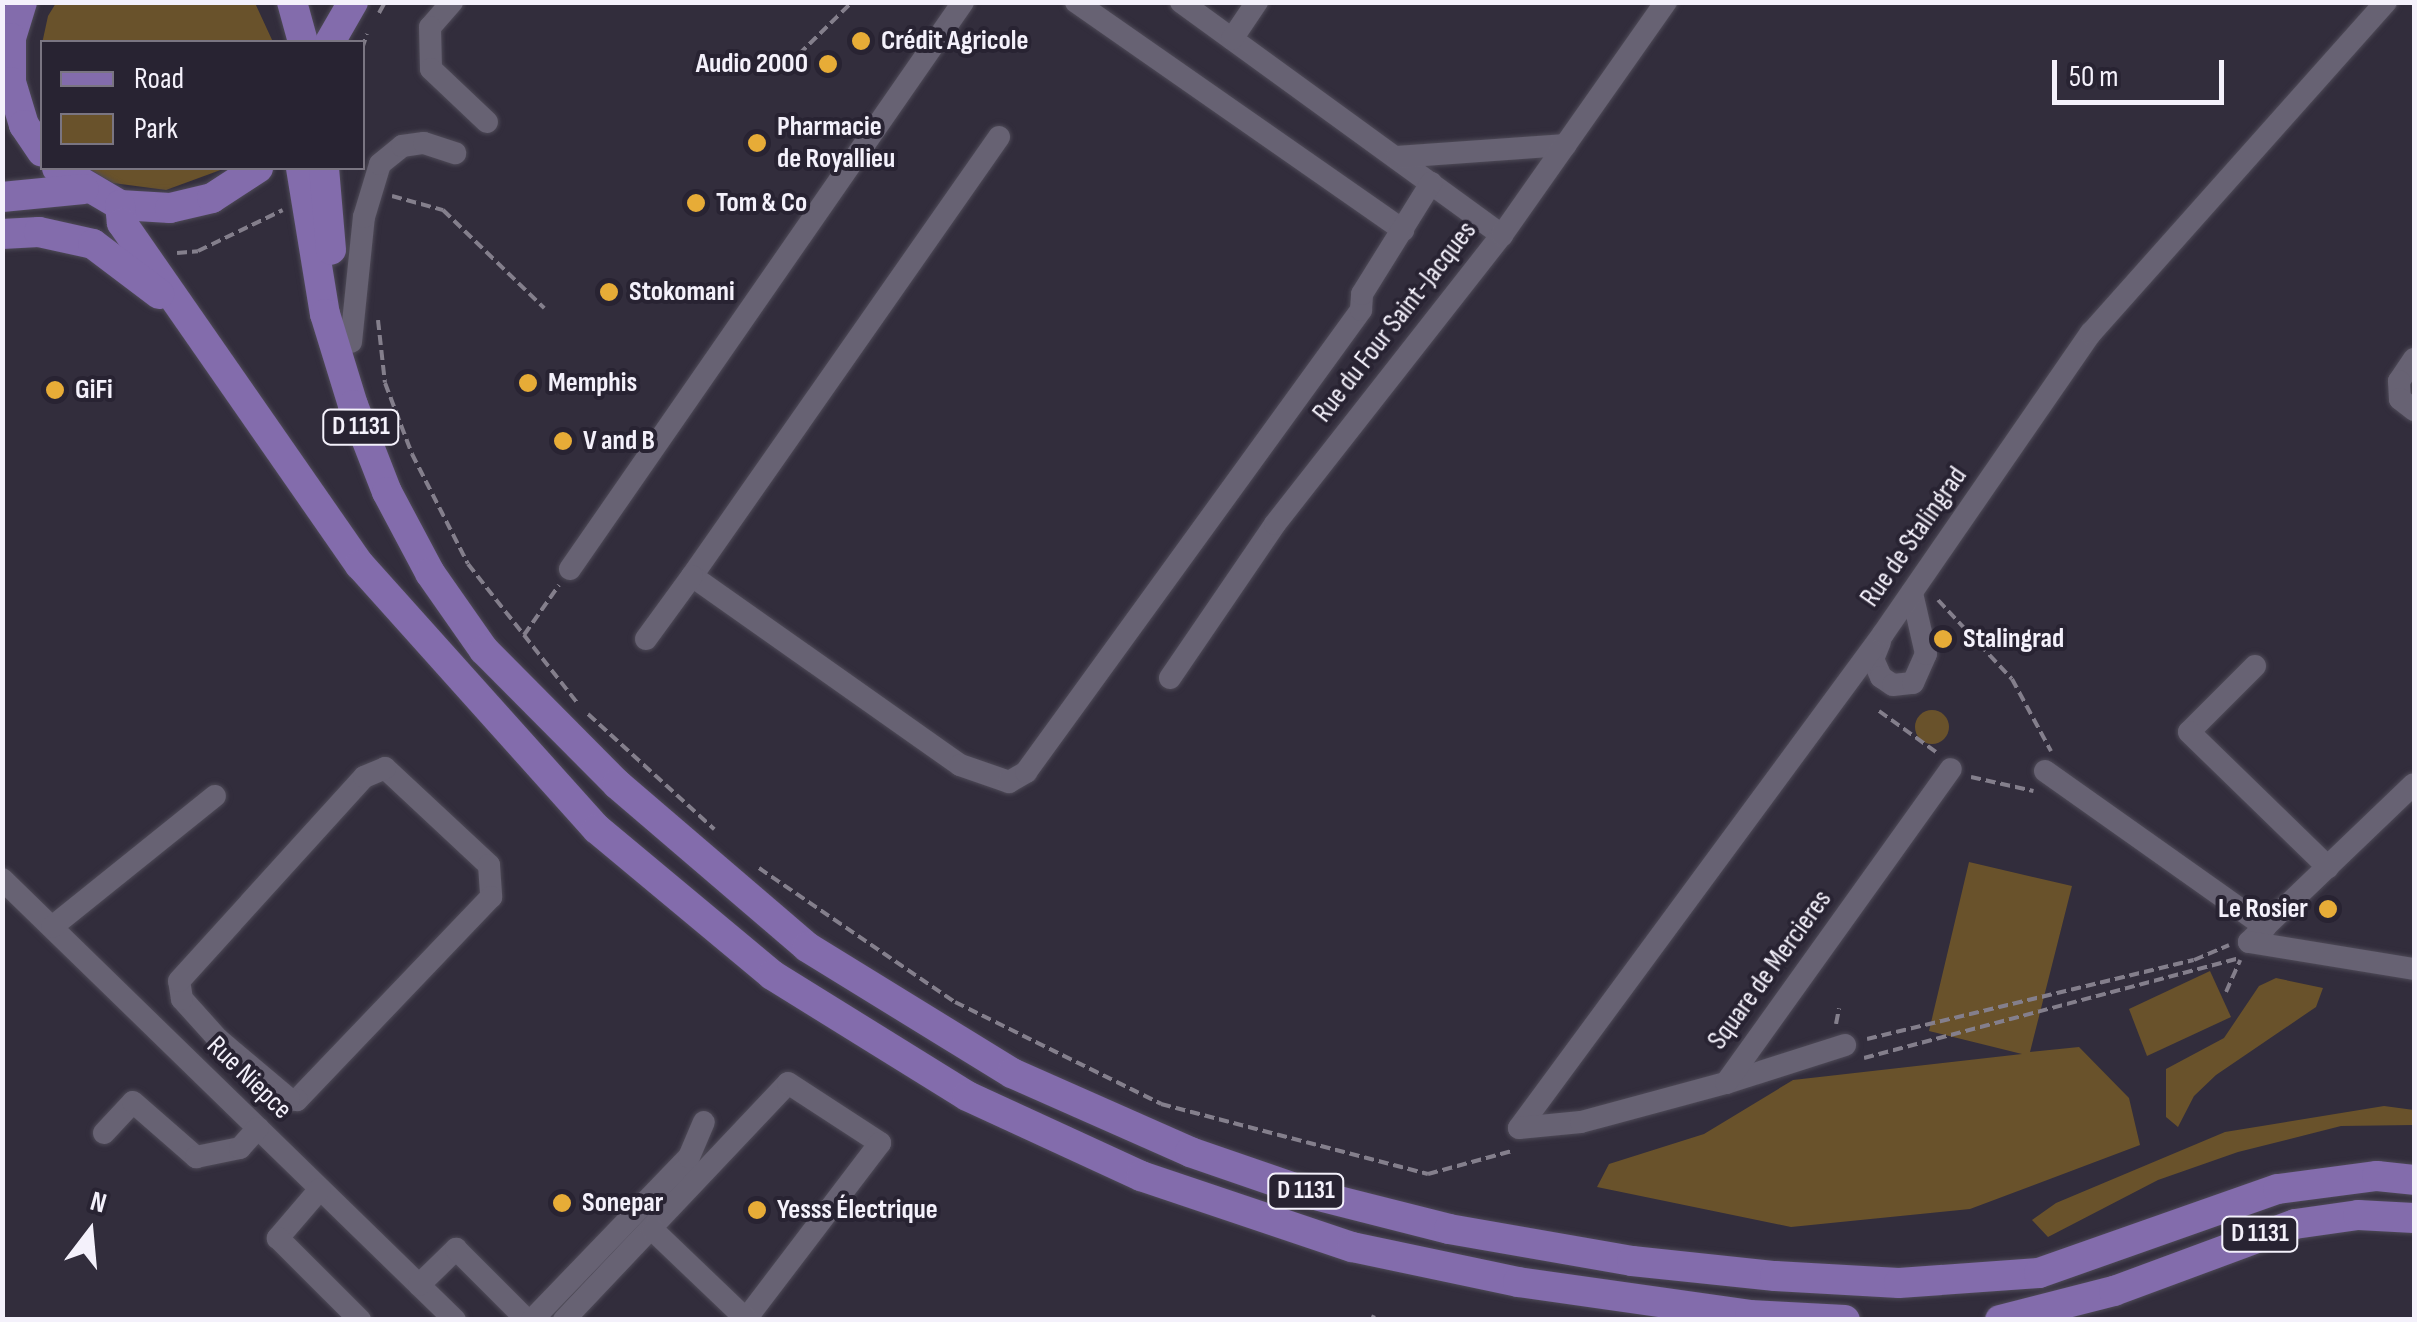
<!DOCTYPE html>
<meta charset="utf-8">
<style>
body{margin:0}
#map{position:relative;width:2417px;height:1322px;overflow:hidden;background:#322d3c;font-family:"Sofia Sans Condensed",sans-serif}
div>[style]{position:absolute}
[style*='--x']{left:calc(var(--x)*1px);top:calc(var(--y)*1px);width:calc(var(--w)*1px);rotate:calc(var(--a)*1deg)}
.green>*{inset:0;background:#69522b}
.round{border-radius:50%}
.path>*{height:4px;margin-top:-2px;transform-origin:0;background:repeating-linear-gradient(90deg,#847f8c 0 10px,transparent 0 15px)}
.roads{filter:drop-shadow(0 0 2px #4e4a57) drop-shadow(0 0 2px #4e4a57)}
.minor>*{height:22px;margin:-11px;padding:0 11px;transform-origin:11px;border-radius:11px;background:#676273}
.major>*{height:30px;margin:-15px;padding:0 15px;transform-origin:15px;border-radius:15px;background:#836cac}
.dots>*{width:28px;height:28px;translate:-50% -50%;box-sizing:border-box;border:5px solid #282332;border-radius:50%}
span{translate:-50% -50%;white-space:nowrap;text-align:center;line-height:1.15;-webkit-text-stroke:8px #282332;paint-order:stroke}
.shield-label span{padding:2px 8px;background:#282332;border:2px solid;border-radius:8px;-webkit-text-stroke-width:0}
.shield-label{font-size:25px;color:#f4f1fb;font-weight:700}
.poi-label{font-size:28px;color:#f4f1fb;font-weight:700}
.left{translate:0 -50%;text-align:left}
.right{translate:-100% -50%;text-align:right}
.street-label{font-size:28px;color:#f4f1fb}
.frame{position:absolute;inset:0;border:5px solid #f4f1fb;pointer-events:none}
.legend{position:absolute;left:40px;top:40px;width:325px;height:130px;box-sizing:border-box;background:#282332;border:2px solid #7a7582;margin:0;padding:12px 18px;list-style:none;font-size:30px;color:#f4f1fb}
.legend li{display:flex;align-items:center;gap:20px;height:50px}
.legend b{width:50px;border:2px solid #7a7582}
.north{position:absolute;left:40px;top:1182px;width:100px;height:100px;-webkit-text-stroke:8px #282332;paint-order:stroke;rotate:16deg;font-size:28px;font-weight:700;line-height:40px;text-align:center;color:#f4f1fb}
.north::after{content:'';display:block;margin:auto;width:35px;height:45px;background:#f4f1fb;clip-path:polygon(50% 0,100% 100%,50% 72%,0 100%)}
.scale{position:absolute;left:2052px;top:60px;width:172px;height:45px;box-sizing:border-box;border:5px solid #f4f1fb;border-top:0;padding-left:12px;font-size:30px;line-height:35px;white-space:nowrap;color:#f4f1fb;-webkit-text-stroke:8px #282332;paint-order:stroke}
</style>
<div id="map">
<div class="green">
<i style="clip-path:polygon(56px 3px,255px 3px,273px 42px,42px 42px,42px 95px,40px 53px,48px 16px)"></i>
<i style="clip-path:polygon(87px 168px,226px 168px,166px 190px,113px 183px)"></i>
<i class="round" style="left:1915px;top:710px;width:34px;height:34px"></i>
<i style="clip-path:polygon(1969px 862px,2072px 886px,2030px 1052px,2079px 1047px,2129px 1098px,2140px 1145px,1970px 1209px,1791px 1227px,1597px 1187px,1609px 1164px,1704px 1134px,1793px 1080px,2022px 1054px,1929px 1031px)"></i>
<i style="clip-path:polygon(2210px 971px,2231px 1017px,2147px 1056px,2129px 1009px)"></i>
<i style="clip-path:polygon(2276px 978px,2323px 988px,2316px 1007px,2216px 1075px,2194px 1096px,2178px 1127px,2166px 1117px,2166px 1069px,2224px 1038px,2259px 986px)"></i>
<i style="clip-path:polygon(2384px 1106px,2414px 1110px,2414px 1125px,2341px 1126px,2238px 1152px,2158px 1180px,2048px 1237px,2032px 1220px,2056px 1203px,2225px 1132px)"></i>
</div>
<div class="path">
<i style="--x:379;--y:13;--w:13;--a:-61"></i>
<i style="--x:362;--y:49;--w:16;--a:-72"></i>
<i style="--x:788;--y:65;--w:90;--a:-44.5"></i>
<i style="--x:392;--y:196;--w:53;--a:15.4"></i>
<i style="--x:443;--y:210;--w:141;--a:44.1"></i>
<i style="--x:177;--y:253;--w:21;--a:-5"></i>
<i style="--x:198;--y:251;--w:94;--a:-25.8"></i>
<i style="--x:378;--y:320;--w:63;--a:83.7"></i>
<i style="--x:385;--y:383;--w:76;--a:69.2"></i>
<i style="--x:412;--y:454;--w:123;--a:63"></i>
<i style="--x:468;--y:564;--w:178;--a:51.8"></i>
<i style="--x:1938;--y:600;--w:108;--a:46.9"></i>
<i style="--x:2012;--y:679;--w:82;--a:61.6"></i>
<i style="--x:524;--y:635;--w:61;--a:-55"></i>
<i style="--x:1879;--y:711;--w:70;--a:35.7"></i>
<i style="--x:588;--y:714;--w:171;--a:42.4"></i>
<i style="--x:1971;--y:777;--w:64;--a:12.7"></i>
<i style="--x:759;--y:868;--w:237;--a:34.4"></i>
<i style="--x:955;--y:1002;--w:230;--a:26.3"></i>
<i style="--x:1161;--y:1104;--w:276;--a:14.7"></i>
<i style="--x:1428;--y:1174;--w:87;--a:-15.3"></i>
<i style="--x:2226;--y:992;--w:35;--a:-66"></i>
<i style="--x:1836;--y:1024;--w:16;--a:-79"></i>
<i style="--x:1867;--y:1039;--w:336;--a:-13.6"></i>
<i style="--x:2194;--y:960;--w:38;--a:-23"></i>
<i style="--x:1864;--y:1058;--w:386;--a:-14.9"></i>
<i style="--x:1372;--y:1320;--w:5;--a:-68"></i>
</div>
<div class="roads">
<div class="minor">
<i style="--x:452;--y:2;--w:33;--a:131"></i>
<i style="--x:430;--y:27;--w:42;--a:88.6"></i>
<i style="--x:431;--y:69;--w:77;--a:43.4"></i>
<i style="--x:1076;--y:2;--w:399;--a:34.9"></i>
<i style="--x:1181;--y:2;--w:397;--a:36"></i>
<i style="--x:1232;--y:39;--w:45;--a:-56"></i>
<i style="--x:999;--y:137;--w:536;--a:124.97"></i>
<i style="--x:692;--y:576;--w:328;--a:35.2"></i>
<i style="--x:960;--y:765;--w:52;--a:19.1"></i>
<i style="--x:1009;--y:782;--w:20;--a:-30"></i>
<i style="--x:1026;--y:772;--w:571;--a:-54.05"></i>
<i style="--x:1361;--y:310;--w:16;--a:-86"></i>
<i style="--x:1362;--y:294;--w:131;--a:-58.1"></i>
<i style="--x:1397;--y:157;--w:169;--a:-4.1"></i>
<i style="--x:351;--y:342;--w:126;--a:-84.1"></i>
<i style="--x:364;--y:217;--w:55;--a:-73.2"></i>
<i style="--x:380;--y:164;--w:28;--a:-39"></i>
<i style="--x:402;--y:146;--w:22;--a:-8"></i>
<i style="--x:424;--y:143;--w:33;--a:18"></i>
<i style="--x:2414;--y:359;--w:27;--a:124"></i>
<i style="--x:2399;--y:381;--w:18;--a:87"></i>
<i style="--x:2400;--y:399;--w:18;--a:38"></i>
<i style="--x:570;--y:569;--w:690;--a:-55.27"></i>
<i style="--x:646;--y:639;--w:78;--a:-53.9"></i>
<i style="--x:1880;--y:642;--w:18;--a:112"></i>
<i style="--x:1873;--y:659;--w:20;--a:66"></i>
<i style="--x:1881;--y:677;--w:14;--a:34"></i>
<i style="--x:1893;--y:685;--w:20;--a:-6"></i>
<i style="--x:1913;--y:683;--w:32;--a:-66"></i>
<i style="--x:1926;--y:654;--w:63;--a:-102.9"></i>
<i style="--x:2255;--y:666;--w:93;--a:135"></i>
<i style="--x:2189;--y:732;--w:194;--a:44.2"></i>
<i style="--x:1170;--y:678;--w:186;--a:-55.7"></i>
<i style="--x:1275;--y:524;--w:367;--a:-51.9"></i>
<i style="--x:1502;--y:235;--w:285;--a:-54.9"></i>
<i style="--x:385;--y:768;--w:142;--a:43"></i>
<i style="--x:489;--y:865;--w:32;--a:86"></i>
<i style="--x:491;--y:897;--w:281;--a:133.7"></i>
<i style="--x:297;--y:1100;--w:8;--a:-173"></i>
<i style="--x:289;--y:1099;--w:93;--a:-139.8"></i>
<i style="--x:218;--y:1039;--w:54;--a:-132"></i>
<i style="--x:182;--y:999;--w:18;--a:-99"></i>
<i style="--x:179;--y:981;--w:275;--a:-47.8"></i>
<i style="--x:364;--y:777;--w:23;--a:-23"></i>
<i style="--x:2045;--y:771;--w:270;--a:35.3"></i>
<i style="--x:2;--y:879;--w:632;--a:44.23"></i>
<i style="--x:52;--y:927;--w:209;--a:-38.8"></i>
<i style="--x:2249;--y:942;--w:228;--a:-43.8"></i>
<i style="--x:2249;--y:942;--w:167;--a:9.3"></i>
<i style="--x:1726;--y:1083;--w:125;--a:-17.7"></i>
<i style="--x:1519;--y:1128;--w:614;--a:-53.62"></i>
<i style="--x:1883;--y:634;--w:366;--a:-55.4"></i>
<i style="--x:2091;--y:333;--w:443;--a:-48.3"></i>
<i style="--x:1519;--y:1128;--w:62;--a:-5.5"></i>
<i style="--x:1581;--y:1122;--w:150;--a:-15.1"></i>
<i style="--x:1726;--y:1083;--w:386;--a:-54.4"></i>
<i style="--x:104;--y:1133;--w:42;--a:-46.9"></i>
<i style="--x:133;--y:1102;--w:84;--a:41.1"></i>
<i style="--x:196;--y:1157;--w:45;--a:-11.6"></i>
<i style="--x:240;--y:1148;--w:27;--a:-48"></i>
<i style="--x:320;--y:1189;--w:65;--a:130.6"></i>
<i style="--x:278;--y:1238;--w:116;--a:45"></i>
<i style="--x:419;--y:1285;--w:52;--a:-44.2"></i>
<i style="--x:456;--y:1249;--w:100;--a:45"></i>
<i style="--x:532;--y:1320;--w:226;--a:-46.1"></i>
<i style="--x:689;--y:1157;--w:38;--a:-67"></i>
<i style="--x:564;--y:1320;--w:326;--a:-46.6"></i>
<i style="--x:788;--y:1083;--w:110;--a:33.1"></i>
<i style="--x:880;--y:1143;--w:221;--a:127.3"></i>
<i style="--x:746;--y:1319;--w:129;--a:-136.3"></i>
</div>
<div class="major">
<i style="--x:22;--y:2;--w:38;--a:107"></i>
<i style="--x:11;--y:38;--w:44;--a:90"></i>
<i style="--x:11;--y:82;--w:45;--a:73.2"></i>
<i style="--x:24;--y:125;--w:32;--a:56"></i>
<i style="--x:292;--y:2;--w:41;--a:74.6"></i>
<i style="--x:330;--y:42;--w:46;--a:-60.1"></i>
<i style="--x:57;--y:168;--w:73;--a:30.4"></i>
<i style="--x:120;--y:205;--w:50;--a:3.4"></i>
<i style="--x:170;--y:208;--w:43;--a:-13.4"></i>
<i style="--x:212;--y:198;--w:55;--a:-33.1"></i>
<i style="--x:301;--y:168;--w:148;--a:80.7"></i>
<i style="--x:325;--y:314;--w:95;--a:72.9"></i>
<i style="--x:353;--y:405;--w:93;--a:68.7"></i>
<i style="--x:387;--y:492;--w:92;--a:62"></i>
<i style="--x:430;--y:573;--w:94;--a:55"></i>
<i style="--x:484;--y:650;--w:189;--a:45.2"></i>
<i style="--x:617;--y:784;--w:250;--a:40.6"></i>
<i style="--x:807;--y:947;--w:241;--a:31.6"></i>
<i style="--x:1012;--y:1073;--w:195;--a:23.9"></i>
<i style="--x:1190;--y:1152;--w:132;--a:19"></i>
<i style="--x:1315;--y:1195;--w:138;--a:14.2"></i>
<i style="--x:1449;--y:1229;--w:186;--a:9.9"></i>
<i style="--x:1632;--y:1261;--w:144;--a:6"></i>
<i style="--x:1775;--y:1276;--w:124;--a:3.2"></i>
<i style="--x:1899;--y:1283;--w:140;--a:-4.1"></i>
<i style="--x:2039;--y:1273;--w:253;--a:-19.4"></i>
<i style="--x:2278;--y:1189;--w:100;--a:-7.5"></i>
<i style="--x:2377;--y:1176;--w:37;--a:6"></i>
<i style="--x:324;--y:168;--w:82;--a:85.1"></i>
<i style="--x:2;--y:197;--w:82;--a:-5.6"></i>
<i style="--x:120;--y:205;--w:18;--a:84"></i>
<i style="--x:122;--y:223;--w:417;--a:55.2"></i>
<i style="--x:360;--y:565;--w:355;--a:48.1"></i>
<i style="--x:597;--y:829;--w:228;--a:39.8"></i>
<i style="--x:772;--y:975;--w:229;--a:31.8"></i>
<i style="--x:967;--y:1096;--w:192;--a:24.7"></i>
<i style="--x:1141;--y:1176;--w:223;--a:18.6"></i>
<i style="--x:1352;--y:1247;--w:170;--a:11.9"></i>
<i style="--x:1518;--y:1282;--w:234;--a:8.1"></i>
<i style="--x:1750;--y:1315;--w:95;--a:3"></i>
<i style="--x:2;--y:234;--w:37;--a:-3"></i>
<i style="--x:39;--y:232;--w:55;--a:12.5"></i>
<i style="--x:93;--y:244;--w:83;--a:37.1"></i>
<i style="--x:2000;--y:1320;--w:118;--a:-14.3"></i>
<i style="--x:2114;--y:1291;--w:193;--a:-20.3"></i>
<i style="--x:2295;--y:1224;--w:64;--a:-8.1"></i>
<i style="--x:2358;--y:1215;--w:56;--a:3.1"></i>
</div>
</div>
<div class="dots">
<i style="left:861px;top:41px;background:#e7ac37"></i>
<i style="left:828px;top:64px;background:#e7ac37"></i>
<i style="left:757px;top:143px;background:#e7ac37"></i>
<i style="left:696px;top:203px;background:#e7ac37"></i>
<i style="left:609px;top:292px;background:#e7ac37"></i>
<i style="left:528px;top:383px;background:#e7ac37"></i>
<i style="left:55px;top:390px;background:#e7ac37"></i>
<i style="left:563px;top:441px;background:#e7ac37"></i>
<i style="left:1943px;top:639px;background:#e7ac37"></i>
<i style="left:2328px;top:909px;background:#e7ac37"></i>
<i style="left:562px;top:1203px;background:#e7ac37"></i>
<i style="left:757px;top:1210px;background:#e7ac37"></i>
</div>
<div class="shield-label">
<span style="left:361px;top:427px">D 1131</span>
<span style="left:1306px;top:1191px">D 1131</span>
<span style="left:2260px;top:1234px">D 1131</span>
</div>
<div class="poi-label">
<span class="left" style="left:881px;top:41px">Crédit Agricole</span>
<span class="right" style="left:808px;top:64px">Audio 2000</span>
<span class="left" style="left:777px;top:143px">Pharmacie<br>de Royallieu</span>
<span class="left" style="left:716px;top:203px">Tom &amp; Co</span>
<span class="left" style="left:629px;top:292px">Stokomani</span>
<span class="left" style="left:548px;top:383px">Memphis</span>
<span class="left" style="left:75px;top:390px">GiFi</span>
<span class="left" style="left:583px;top:441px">V and B</span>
<span class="left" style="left:1963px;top:639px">Stalingrad</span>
<span class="right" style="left:2308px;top:909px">Le Rosier</span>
<span class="left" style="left:582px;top:1203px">Sonepar</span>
<span class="left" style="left:777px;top:1210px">Yesss Électrique</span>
</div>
<div class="street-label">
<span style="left:1395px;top:322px;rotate:-52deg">Rue du Four Saint-Jacques</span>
<span style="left:1914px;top:537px;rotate:-55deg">Rue de Stalingrad</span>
<span style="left:1770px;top:970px;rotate:-54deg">Square de Mercieres</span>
<span style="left:249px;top:1078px;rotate:44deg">Rue Niepce</span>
</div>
<div class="frame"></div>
<ul class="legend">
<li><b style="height:12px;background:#836cac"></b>Road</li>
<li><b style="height:28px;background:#69522b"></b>Park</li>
</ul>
<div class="north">N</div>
<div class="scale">50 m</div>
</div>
